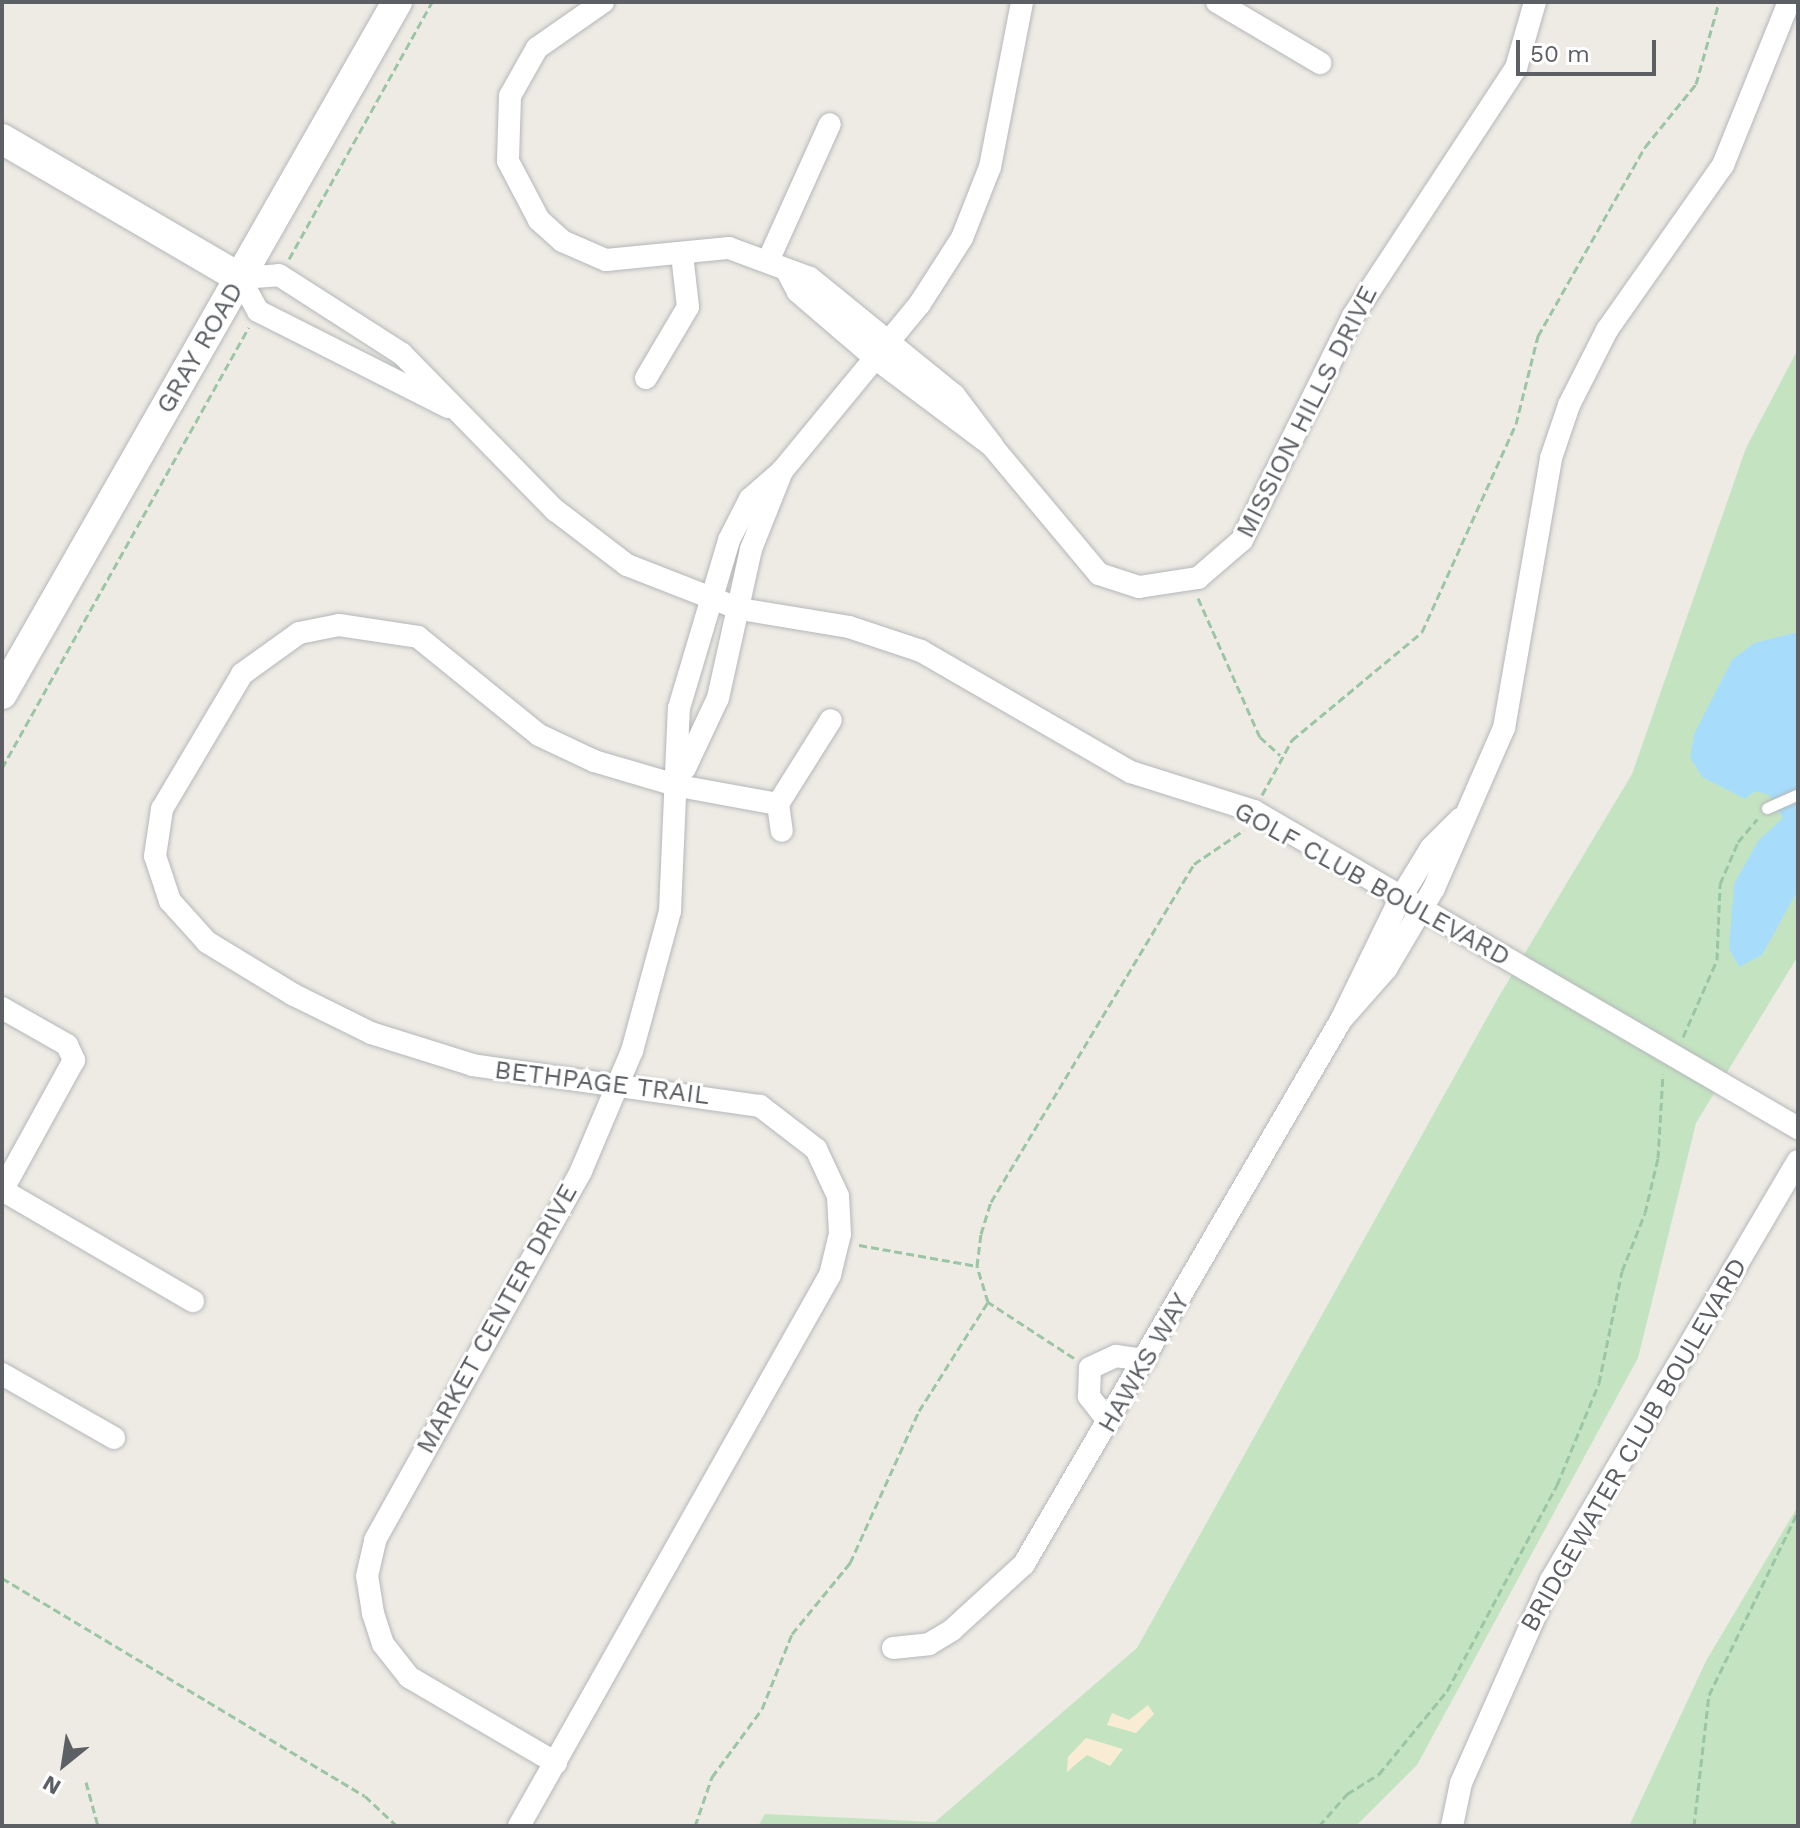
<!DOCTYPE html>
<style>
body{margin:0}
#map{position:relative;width:1800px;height:1828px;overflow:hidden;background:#eeebe4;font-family:"Work Sans",sans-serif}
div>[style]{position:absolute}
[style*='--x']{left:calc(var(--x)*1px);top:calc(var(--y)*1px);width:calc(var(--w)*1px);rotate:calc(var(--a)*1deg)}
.green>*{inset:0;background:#c4e4c1}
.sand>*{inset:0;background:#f8edd4}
.water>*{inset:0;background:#a7ddfb}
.path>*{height:3px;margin-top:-1.5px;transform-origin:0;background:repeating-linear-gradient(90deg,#9bc5a4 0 8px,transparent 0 12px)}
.roads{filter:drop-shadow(0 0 2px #b4b7ba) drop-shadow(0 0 2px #b4b7ba)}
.lane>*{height:11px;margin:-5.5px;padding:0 5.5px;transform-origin:5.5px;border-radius:5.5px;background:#fff}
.street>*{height:22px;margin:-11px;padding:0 11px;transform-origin:11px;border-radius:11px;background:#fff}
.secondary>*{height:30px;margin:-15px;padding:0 15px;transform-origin:15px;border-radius:15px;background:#fff}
span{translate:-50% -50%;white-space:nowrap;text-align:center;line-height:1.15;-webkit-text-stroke:6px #fff;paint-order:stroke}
.street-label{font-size:26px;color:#5c6064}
.frame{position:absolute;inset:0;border:4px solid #5c6064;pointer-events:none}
.north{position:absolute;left:24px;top:1724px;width:80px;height:80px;-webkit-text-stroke:6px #fff;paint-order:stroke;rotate:210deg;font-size:22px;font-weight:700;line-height:32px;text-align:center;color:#5c6064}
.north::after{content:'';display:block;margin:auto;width:28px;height:36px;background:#5c6064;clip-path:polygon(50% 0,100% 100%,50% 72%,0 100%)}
.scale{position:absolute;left:1516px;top:40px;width:140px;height:36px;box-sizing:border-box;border:4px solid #5c6064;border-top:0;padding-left:10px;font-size:24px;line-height:28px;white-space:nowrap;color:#5c6064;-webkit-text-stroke:6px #fff;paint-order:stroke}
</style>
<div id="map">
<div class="green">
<i style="clip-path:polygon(1798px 349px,1798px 956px,1696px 1123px,1638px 1358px,1417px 1765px,1356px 1826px,758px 1826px,765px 1814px,935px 1822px,1137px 1648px,1498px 998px,1632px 774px,1746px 448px)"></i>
<i style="clip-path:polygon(1798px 1506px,1798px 1826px,1629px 1826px,1706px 1661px)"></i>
</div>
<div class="sand">
<i style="clip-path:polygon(1148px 1705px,1154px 1714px,1136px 1733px,1107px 1725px,1112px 1713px,1129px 1720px)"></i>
<i style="clip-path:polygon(1086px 1738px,1123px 1749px,1110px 1766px,1087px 1755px,1067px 1772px,1068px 1757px)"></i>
</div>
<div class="water">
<i style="clip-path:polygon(1798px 632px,1798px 890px,1762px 955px,1739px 967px,1729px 949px,1734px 884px,1758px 841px,1783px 818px,1769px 795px,1755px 791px,1745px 799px,1702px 777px,1690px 757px,1694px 734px,1732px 660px,1754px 643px)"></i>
</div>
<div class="path">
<i style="--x:1622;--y:2;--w:4;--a:0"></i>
<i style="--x:289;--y:259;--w:294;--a:-60.9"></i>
<i style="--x:1198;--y:598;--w:152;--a:66"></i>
<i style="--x:1260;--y:737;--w:27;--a:42"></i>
<i style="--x:2;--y:768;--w:505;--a:-60.75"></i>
<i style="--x:1262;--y:795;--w:63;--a:-61.4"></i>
<i style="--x:1292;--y:740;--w:169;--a:-39.7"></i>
<i style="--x:1422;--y:632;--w:228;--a:-65.7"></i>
<i style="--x:1516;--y:424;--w:91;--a:-76"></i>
<i style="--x:1538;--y:336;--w:217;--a:-60.5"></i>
<i style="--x:1645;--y:147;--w:81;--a:-51"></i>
<i style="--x:1696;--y:84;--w:85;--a:-74.3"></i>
<i style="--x:1683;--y:1037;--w:84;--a:-66.2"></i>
<i style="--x:1717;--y:960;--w:76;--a:-87.7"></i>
<i style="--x:1720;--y:884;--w:46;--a:-66.8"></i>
<i style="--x:1738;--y:842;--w:30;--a:-50"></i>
<i style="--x:859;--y:1245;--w:120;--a:10.1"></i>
<i style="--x:1074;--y:1358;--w:103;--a:-146.9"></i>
<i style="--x:988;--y:1302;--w:38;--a:-107"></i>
<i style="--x:977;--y:1266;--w:32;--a:-83"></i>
<i style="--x:981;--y:1234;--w:34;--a:-73"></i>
<i style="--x:991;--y:1202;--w:394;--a:-59"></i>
<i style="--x:1194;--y:864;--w:60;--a:-34.2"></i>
<i style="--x:2;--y:1578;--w:423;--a:31"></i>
<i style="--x:365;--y:1796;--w:44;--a:43.2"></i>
<i style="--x:86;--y:1782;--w:46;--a:74.7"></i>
<i style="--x:695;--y:1826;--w:52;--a:-70.9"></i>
<i style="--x:712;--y:1777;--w:84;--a:-53.7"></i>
<i style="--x:762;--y:1709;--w:81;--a:-68.2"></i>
<i style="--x:792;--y:1634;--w:92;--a:-50.8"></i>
<i style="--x:850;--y:1563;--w:167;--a:-65.6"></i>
<i style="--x:919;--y:1411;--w:129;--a:-57.7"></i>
<i style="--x:1319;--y:1826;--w:43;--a:-48.8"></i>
<i style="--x:1347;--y:1794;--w:38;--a:-32"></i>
<i style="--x:1379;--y:1774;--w:107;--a:-50.7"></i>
<i style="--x:1447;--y:1691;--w:234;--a:-61.9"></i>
<i style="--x:1557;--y:1485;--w:110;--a:-67.6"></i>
<i style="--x:1599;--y:1383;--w:114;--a:-78.4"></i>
<i style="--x:1622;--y:1271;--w:62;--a:-68.4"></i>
<i style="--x:1645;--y:1213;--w:57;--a:-76.7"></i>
<i style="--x:1658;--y:1158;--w:84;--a:-86.6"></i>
<i style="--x:1694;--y:1826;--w:132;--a:-83.5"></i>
<i style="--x:1709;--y:1695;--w:203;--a:-64.1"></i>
</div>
<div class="roads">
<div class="lane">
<i style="--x:1767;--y:808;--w:34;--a:-24"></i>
</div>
<div class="street">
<i style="--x:603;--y:2;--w:80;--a:145.1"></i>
<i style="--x:537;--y:48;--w:55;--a:119.4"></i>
<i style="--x:510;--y:96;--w:65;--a:91.8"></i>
<i style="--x:508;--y:161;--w:67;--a:62.3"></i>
<i style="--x:539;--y:220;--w:31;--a:42"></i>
<i style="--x:562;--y:241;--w:48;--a:23.4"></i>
<i style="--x:606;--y:260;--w:124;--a:-5.6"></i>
<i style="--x:729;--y:248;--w:86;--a:20.3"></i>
<i style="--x:810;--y:278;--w:186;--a:39.1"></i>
<i style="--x:954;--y:395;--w:63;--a:52.8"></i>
<i style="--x:1217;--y:2;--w:120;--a:30.6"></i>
<i style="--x:768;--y:261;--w:150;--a:-65.7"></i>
<i style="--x:788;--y:273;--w:21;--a:62"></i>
<i style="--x:798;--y:292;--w:101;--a:40.6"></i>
<i style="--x:875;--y:358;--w:146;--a:36.9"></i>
<i style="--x:992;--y:446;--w:167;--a:50.1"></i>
<i style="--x:1099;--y:574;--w:42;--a:18"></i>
<i style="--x:1139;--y:587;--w:60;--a:-8.7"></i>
<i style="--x:1198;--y:578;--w:58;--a:-40.8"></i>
<i style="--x:1242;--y:540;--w:250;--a:-63.6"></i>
<i style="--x:1353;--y:316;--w:297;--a:-56.7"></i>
<i style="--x:1516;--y:68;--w:69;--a:-73.9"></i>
<i style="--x:646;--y:378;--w:82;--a:-59.4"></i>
<i style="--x:688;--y:307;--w:53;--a:-96.5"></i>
<i style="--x:448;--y:407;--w:213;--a:-153.2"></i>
<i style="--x:258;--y:311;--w:38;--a:-119"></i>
<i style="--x:240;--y:278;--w:39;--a:-4"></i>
<i style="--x:279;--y:275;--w:146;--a:32.7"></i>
<i style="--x:402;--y:354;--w:219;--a:45.6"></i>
<i style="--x:555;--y:510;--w:91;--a:37.4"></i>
<i style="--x:627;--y:565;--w:121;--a:21.3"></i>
<i style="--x:740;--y:609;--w:110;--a:9.4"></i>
<i style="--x:849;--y:627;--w:76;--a:18.4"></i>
<i style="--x:921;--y:651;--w:242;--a:30"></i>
<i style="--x:1131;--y:772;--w:129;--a:17.6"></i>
<i style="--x:1254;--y:811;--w:630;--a:30.23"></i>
<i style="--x:685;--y:768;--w:77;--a:-64.8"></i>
<i style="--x:718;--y:698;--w:153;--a:-77.5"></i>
<i style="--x:751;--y:549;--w:84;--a:-68.3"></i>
<i style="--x:778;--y:804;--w:27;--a:82"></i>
<i style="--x:2;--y:1008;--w:75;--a:29.6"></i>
<i style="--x:67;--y:1045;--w:17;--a:65"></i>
<i style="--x:74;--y:1060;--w:149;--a:118.8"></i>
<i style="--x:1341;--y:1020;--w:68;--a:-48.6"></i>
<i style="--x:1386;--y:969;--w:94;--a:-59.3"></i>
<i style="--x:1434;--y:888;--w:175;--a:-66.4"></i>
<i style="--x:1504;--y:728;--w:274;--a:-80.1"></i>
<i style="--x:1551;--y:458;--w:56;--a:-71.2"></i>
<i style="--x:1569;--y:405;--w:84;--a:-63.1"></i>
<i style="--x:1607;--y:330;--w:202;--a:-54.9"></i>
<i style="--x:1723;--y:165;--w:176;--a:-68"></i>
<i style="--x:2;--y:1190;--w:221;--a:30.2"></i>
<i style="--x:2;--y:1374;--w:129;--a:29.7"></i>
<i style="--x:1109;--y:1422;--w:33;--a:-128"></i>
<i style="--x:1089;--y:1396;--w:28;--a:-88"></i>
<i style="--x:1090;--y:1368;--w:29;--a:-25"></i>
<i style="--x:1116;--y:1356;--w:29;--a:8"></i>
<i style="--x:893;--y:1648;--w:36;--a:-6"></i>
<i style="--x:929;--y:1644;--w:27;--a:-31"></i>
<i style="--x:952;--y:1630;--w:98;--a:-42.5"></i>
<i style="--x:1024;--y:1564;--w:630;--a:-59.77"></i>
<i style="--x:1341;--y:1020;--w:137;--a:-64"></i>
<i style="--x:1401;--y:897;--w:57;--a:-58.5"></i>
<i style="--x:1431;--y:848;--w:41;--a:-45"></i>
<i style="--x:556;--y:1763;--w:170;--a:-149.7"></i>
<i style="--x:409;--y:1677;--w:42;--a:-128.2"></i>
<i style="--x:383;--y:1644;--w:33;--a:-108"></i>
<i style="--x:373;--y:1613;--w:37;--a:-99"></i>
<i style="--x:367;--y:1576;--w:37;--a:-77"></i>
<i style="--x:375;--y:1540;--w:423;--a:-60.8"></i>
<i style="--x:581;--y:1171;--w:130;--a:-67"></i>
<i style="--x:632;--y:1051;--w:145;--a:-74.8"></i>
<i style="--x:670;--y:911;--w:203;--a:-87.5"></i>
<i style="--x:679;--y:708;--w:175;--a:-73.4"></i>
<i style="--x:729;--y:540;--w:46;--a:-62.9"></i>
<i style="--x:750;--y:499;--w:43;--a:-41.2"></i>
<i style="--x:782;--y:471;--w:215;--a:-50.5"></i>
<i style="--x:919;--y:305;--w:80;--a:-57.3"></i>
<i style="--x:962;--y:238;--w:76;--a:-68.5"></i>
<i style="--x:990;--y:167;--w:168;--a:-79"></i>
<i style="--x:519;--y:1826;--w:633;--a:-60.56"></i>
<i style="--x:830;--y:1275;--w:42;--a:-76.3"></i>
<i style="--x:840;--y:1234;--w:38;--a:-93"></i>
<i style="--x:838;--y:1196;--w:52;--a:-115.1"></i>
<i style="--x:816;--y:1149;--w:71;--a:-142.5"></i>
<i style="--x:760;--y:1106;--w:290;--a:-171.9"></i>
<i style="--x:473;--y:1065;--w:107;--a:-162.6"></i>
<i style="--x:371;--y:1033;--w:86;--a:-153.7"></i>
<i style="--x:294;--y:995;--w:102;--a:-148.7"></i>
<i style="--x:207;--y:942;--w:55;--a:-132.1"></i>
<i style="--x:170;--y:901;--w:47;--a:-108.4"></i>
<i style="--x:155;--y:856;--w:48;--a:-81.5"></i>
<i style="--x:162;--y:809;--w:157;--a:-59.3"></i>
<i style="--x:242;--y:674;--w:70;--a:-35.7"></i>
<i style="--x:299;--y:633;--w:41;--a:-11.3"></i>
<i style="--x:339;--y:625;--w:80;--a:8.6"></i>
<i style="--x:418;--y:637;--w:156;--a:39"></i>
<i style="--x:539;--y:735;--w:61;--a:25.3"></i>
<i style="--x:594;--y:761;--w:89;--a:16.4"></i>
<i style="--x:679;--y:786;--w:101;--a:10.3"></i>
<i style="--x:778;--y:804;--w:99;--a:-57.8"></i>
<i style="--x:1452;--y:1826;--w:44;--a:-78.2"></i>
<i style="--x:1461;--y:1783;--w:222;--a:-66.1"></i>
<i style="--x:1551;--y:1580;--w:486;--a:-59.5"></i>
</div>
<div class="secondary">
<i style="--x:2;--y:139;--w:276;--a:30.3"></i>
<i style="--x:2;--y:694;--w:797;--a:-60.28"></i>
</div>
</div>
<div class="street-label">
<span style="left:200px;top:348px;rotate:-60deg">GRAY ROAD</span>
<span style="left:1307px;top:412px;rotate:-63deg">MISSION HILLS DRIVE</span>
<span style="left:1372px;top:884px;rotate:29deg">GOLF CLUB BOULEVARD</span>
<span style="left:602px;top:1083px;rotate:7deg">BETHPAGE TRAIL</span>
<span style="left:497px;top:1319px;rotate:-61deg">MARKET CENTER DRIVE</span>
<span style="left:1144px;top:1363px;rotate:-60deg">HAWKS WAY</span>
<span style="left:1634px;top:1445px;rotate:-60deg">BRIDGEWATER CLUB BOULEVARD</span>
</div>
<div class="frame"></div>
<div class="north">N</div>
<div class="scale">50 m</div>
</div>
